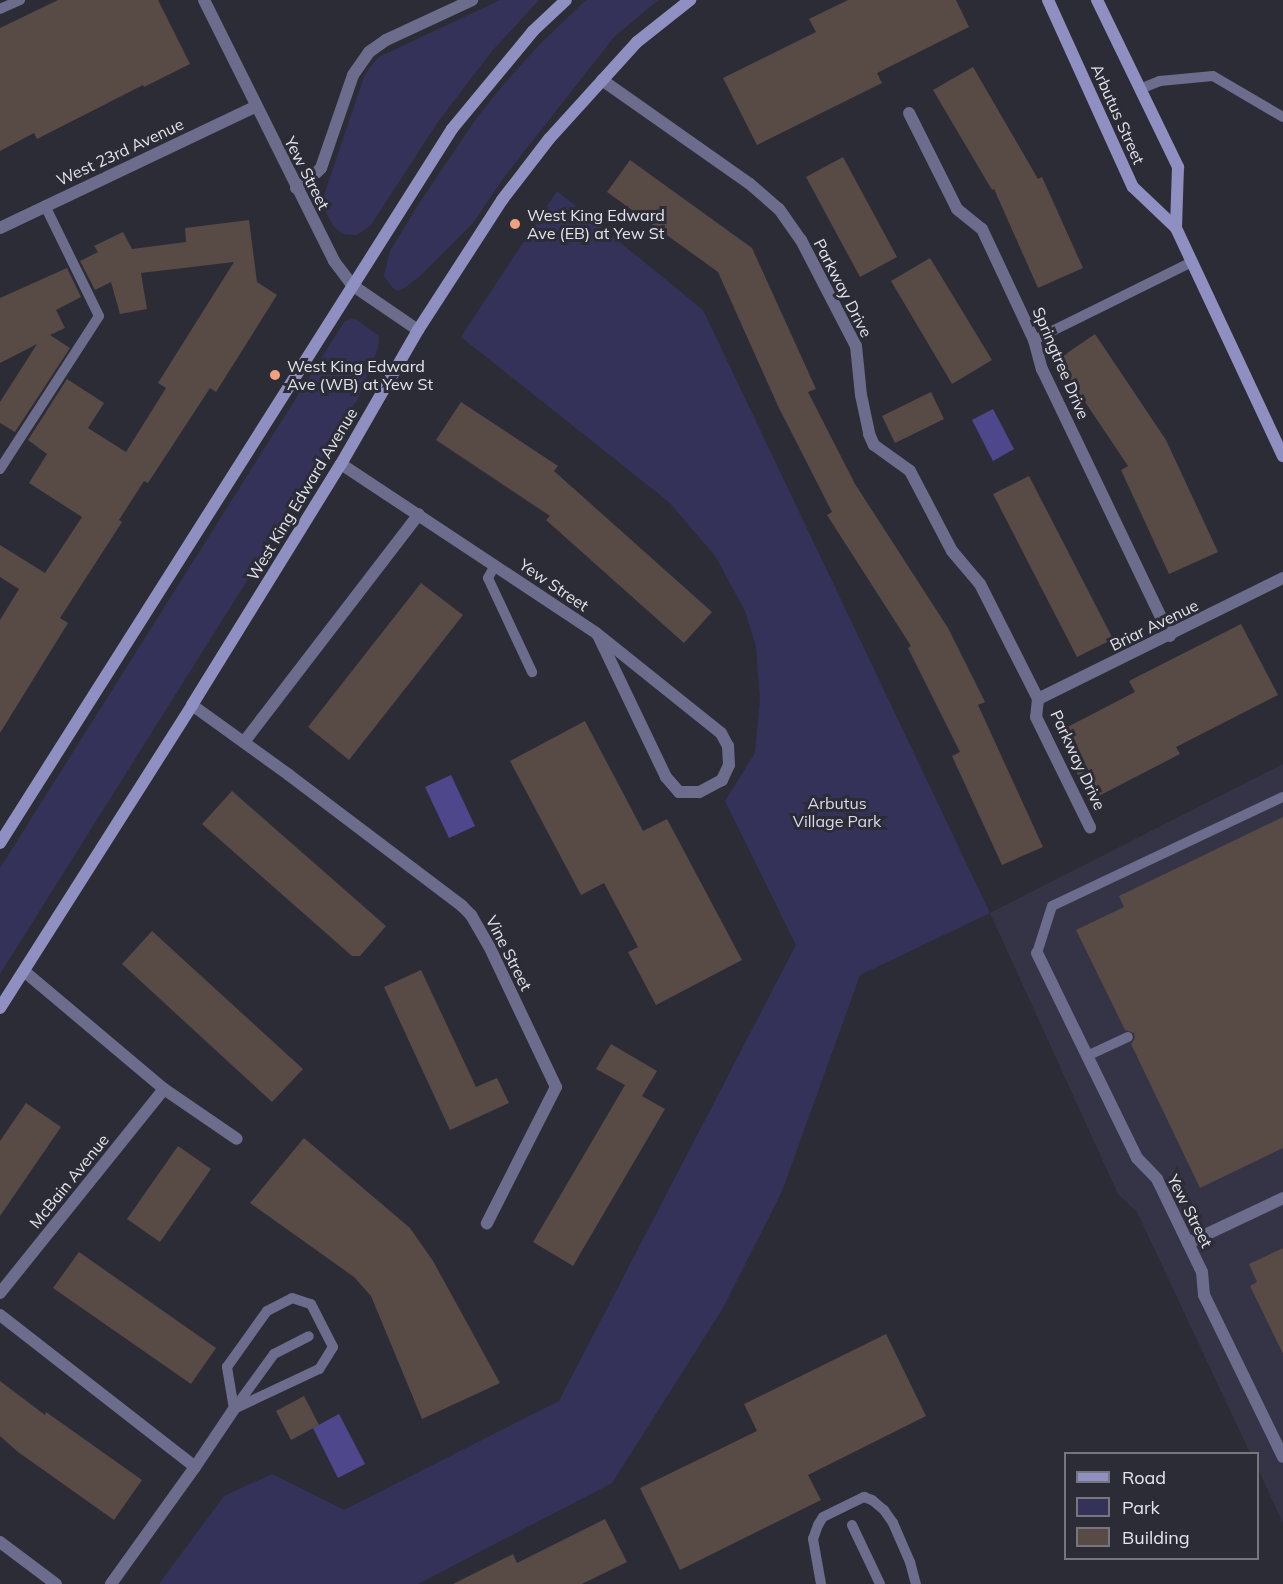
<!DOCTYPE html>
<style>
body{margin:0}
#map{position:relative;width:1283px;height:1584px;overflow:hidden;background:#2c2c37;font-family:Mulish,sans-serif}
div>[style]{position:absolute}
[style*='--x']{left:calc(var(--x)*1px);top:calc(var(--y)*1px);width:calc(var(--w)*1px);rotate:calc(var(--a)*1deg)}
.built>*{inset:0;background:#343446}
.green>*{inset:0;background:#35325a}
.water>*{inset:0;background:#4e478c}
.building>*{inset:0;background:#584a44}
.lane>*{height:10px;margin:-5px;padding:0 5px;transform-origin:5px;border-radius:5px;background:#6c6c8c}
.street>*{height:12px;margin:-6px;padding:0 6px;transform-origin:6px;border-radius:6px;background:#6c6c8c}
.secondary>*{height:12px;margin:-6px;padding:0 6px;transform-origin:6px;border-radius:6px;background:#908fc2}
.dots>*{width:16px;height:16px;translate:-50% -50%;box-sizing:border-box;border:3px solid #2c2c37;border-radius:50%}
span{translate:-50% -50%;white-space:nowrap;text-align:center;line-height:1.15;-webkit-text-stroke:6px #2c2c37;paint-order:stroke}
.street-label{font-size:16px;color:#e4e5ec}
.poi-label{font-size:16px;color:#e4e5ec}
.left{translate:0 -50%;text-align:left}
.park-label{font-size:16px;color:#d8d9ed}
.legend{position:absolute;left:1064px;top:1452px;width:195px;height:108px;box-sizing:border-box;background:#2c2c37;border:2px solid #76767f;margin:0;padding:8px 10px;list-style:none;font-size:18px;color:#e4e5ec}
.legend li{display:flex;align-items:center;gap:12px;height:30px}
.legend b{width:30px;border:2px solid #76767f}
</style>
<div id="map">
<div class="built">
<i style="clip-path:polygon(1283px 764px,1283px 1523px,1258px 1469px,1258px 1454px,1250px 1453px,1137px 1212px,1118px 1194px,990px 913px)"></i>
</div>
<div class="green">
<i style="clip-path:polygon(500px 0,539px 0,492px 51px,437px 123px,371px 225px,357px 235px,343px 234px,334px 227px,324px 209px,323px 198px,364px 77px,370px 67px,379px 57px)"></i>
<i style="clip-path:polygon(586px 0,658px 0,614px 37px,504px 177px,473px 223px,420px 276px,403px 289px,398px 291px,393px 288px,384px 276px,390px 251px,420px 202px,476px 119px,503px 85px,540px 44px)"></i>
<i style="clip-path:polygon(557px 191px,703px 310px,990px 913px,860px 975px,782px 1191px,723px 1308px,612px 1483px,418px 1584px,159px 1584px,224px 1496px,272px 1474px,344px 1510px,559px 1401px,796px 945px,725px 801px,755px 753px,760px 699px,756px 646px,745px 611px,716px 557px,669px 502px,461px 337px)"></i>
<i style="clip-path:polygon(354px 318px,379px 336px,378px 348px,357px 401px,319px 466px,0 974px,0 868px,344px 322px)"></i>
</div>
<div class="water">
<i style="clip-path:polygon(993px 409px,1014px 449px,993px 461px,972px 420px)"></i>
<i style="clip-path:polygon(451px 775px,475px 826px,449px 838px,425px 787px)"></i>
<i style="clip-path:polygon(339px 1414px,365px 1464px,338px 1478px,313px 1428px)"></i>
</div>
<div class="building">
<i style="clip-path:polygon(58px 0,158px 0,190px 64px,144px 87px,143px 85px,37px 139px,34px 133px,0 151px,0 28px)"></i>
<i style="clip-path:polygon(848px 0,956px 0,969px 27px,877px 73px,882px 83px,757px 145px,723px 78px,816px 32px,809px 19px)"></i>
<i style="clip-path:polygon(973px 67px,1038px 179px,1042px 177px,1083px 268px,1038px 288px,994px 189px,992px 190px,933px 90px)"></i>
<i style="clip-path:polygon(843px 157px,897px 257px,860px 277px,806px 177px)"></i>
<i style="clip-path:polygon(630px 160px,752px 248px,816px 389px,808px 392px,855px 484px,948px 628px,985px 702px,978px 705px,1043px 847px,1002px 865px,952px 756px,960px 752px,908px 648px,911px 646px,827px 515px,832px 512px,778px 406px,718px 272px,607px 192px)"></i>
<i style="clip-path:polygon(249px 220px,257px 282px,277px 295px,216px 392px,210px 388px,148px 483px,144px 481px,119px 520px,122px 522px,60px 618px,68px 623px,0 733px,0 620px,19px 589px,0 577px,0 545px,45px 573px,82px 517px,29px 483px,47px 454px,28px 440px,67px 379px,104px 403px,88px 428px,126px 452px,166px 388px,158px 383px,234px 262px,141px 273px,147px 309px,120px 314px,111px 282px,95px 290px,80px 261px,98px 252px,94px 246px,123px 232px,132px 249px,186px 242px,185px 228px)"></i>
<i style="clip-path:polygon(930px 258px,992px 360px,952px 384px,891px 281px)"></i>
<i style="clip-path:polygon(67px 268px,81px 297px,56px 310px,65px 328px,50px 335px,70px 348px,15px 432px,0 423px,0 402px,37px 344px,0 363px,0 298px)"></i>
<i style="clip-path:polygon(1095px 334px,1166px 440px,1218px 552px,1169px 574px,1121px 470px,1128px 466px,1057px 360px)"></i>
<i style="clip-path:polygon(931px 392px,944px 419px,895px 443px,882px 416px)"></i>
<i style="clip-path:polygon(461px 402px,558px 466px,554px 471px,712px 612px,684px 643px,546px 520px,550px 516px,436px 440px)"></i>
<i style="clip-path:polygon(1029px 476px,1113px 639px,1077px 657px,993px 494px)"></i>
<i style="clip-path:polygon(421px 583px,463px 615px,349px 760px,308px 727px)"></i>
<i style="clip-path:polygon(1241px 624px,1278px 695px,1176px 747px,1180px 754px,1091px 800px,1056px 733px,1135px 692px,1129px 681px)"></i>
<i style="clip-path:polygon(585px 721px,643px 831px,667px 819px,742px 960px,656px 1005px,628px 952px,638px 947px,604px 883px,581px 895px,510px 761px)"></i>
<i style="clip-path:polygon(232px 791px,386px 926px,360px 956px,352px 956px,202px 824px)"></i>
<i style="clip-path:polygon(1283px 817px,1283px 1148px,1200px 1188px,1131px 1044px,1135px 1038px,1134px 1033px,1125px 1030px,1076px 930px,1124px 907px,1119px 896px)"></i>
<i style="clip-path:polygon(152px 931px,303px 1069px,272px 1102px,122px 964px)"></i>
<i style="clip-path:polygon(421px 970px,476px 1087px,497px 1078px,509px 1103px,450px 1130px,384px 987px)"></i>
<i style="clip-path:polygon(611px 1044px,657px 1071px,642px 1096px,665px 1109px,573px 1266px,533px 1242px,625px 1085px,596px 1069px)"></i>
<i style="clip-path:polygon(26px 1103px,61px 1127px,0 1216px,0 1141px)"></i>
<i style="clip-path:polygon(304px 1138px,410px 1228px,433px 1261px,500px 1383px,422px 1419px,371px 1296px,354px 1277px,250px 1203px)"></i>
<i style="clip-path:polygon(178px 1146px,211px 1169px,160px 1242px,127px 1219px)"></i>
<i style="clip-path:polygon(1283px 1248px,1283px 1354px,1250px 1286px,1257px 1282px,1249px 1264px)"></i>
<i style="clip-path:polygon(79px 1252px,216px 1348px,191px 1384px,53px 1288px)"></i>
<i style="clip-path:polygon(886px 1334px,926px 1416px,808px 1475px,821px 1500px,680px 1570px,640px 1488px,757px 1431px,744px 1404px)"></i>
<i style="clip-path:polygon(0 1381px,45px 1415px,46px 1412px,142px 1480px,114px 1520px,18px 1452px,0 1436px)"></i>
<i style="clip-path:polygon(304px 1396px,319px 1425px,291px 1440px,276px 1411px)"></i>
<i style="clip-path:polygon(605px 1519px,627px 1562px,582px 1584px,453px 1584px,513px 1554px,517px 1563px)"></i>
</div>
<div class="lane">
<i style="--x:0;--y:9;--w:22;--a:-24"></i>
<i style="--x:1140;--y:89;--w:22;--a:-22"></i>
<i style="--x:1160;--y:81;--w:53;--a:-5.4"></i>
<i style="--x:1213;--y:76;--w:81;--a:30.4"></i>
<i style="--x:1034;--y:340;--w:176;--a:-26.3"></i>
<i style="--x:0;--y:469;--w:182;--a:-57.1"></i>
<i style="--x:99;--y:316;--w:123;--a:-116.1"></i>
<i style="--x:495;--y:565;--w:15;--a:118"></i>
<i style="--x:488;--y:578;--w:104;--a:64.9"></i>
<i style="--x:1037;--y:953;--w:49;--a:-72.3"></i>
<i style="--x:1052;--y:906;--w:255;--a:-25.3"></i>
<i style="--x:1087;--y:1056;--w:45;--a:-24.9"></i>
<i style="--x:292;--y:1298;--w:20;--a:18"></i>
<i style="--x:311;--y:1304;--w:48;--a:62.9"></i>
<i style="--x:333;--y:1347;--w:26;--a:122"></i>
<i style="--x:319;--y:1369;--w:94;--a:154.8"></i>
<i style="--x:234;--y:1409;--w:43;--a:-99.5"></i>
<i style="--x:227;--y:1367;--w:69;--a:-54.5"></i>
<i style="--x:267;--y:1311;--w:28;--a:-27"></i>
<i style="--x:234;--y:1409;--w:68;--a:-54"></i>
<i style="--x:274;--y:1354;--w:39;--a:-27"></i>
<i style="--x:852;--y:1525;--w:65;--a:64.6"></i>
<i style="--x:821;--y:1584;--w:46;--a:-100.1"></i>
<i style="--x:813;--y:1539;--w:15;--a:-70"></i>
<i style="--x:818;--y:1525;--w:9;--a:-58"></i>
<i style="--x:823;--y:1517;--w:46;--a:-26"></i>
<i style="--x:864;--y:1497;--w:9;--a:21"></i>
<i style="--x:872;--y:1500;--w:16;--a:40"></i>
<i style="--x:884;--y:1510;--w:16;--a:55"></i>
<i style="--x:893;--y:1523;--w:43;--a:66.4"></i>
<i style="--x:910;--y:1562;--w:23;--a:75"></i>
</div>
<div class="street">
<i style="--x:204;--y:0;--w:292;--a:63.5"></i>
<i style="--x:334;--y:261;--w:30;--a:53"></i>
<i style="--x:352;--y:285;--w:80;--a:34.3"></i>
<i style="--x:602;--y:80;--w:181;--a:35.1"></i>
<i style="--x:750;--y:184;--w:38;--a:41"></i>
<i style="--x:779;--y:209;--w:38;--a:55"></i>
<i style="--x:801;--y:240;--w:119;--a:62.6"></i>
<i style="--x:856;--y:346;--w:49;--a:84.2"></i>
<i style="--x:861;--y:395;--w:40;--a:78"></i>
<i style="--x:869;--y:434;--w:12;--a:66"></i>
<i style="--x:874;--y:445;--w:44;--a:35.8"></i>
<i style="--x:910;--y:471;--w:90;--a:62.3"></i>
<i style="--x:952;--y:551;--w:43;--a:49.7"></i>
<i style="--x:980;--y:584;--w:129;--a:63.2"></i>
<i style="--x:1038;--y:699;--w:18;--a:96"></i>
<i style="--x:1036;--y:717;--w:123;--a:63.9"></i>
<i style="--x:909;--y:113;--w:107;--a:63.4"></i>
<i style="--x:957;--y:209;--w:32;--a:39"></i>
<i style="--x:982;--y:229;--w:123;--a:64.9"></i>
<i style="--x:1034;--y:340;--w:30;--a:75"></i>
<i style="--x:1042;--y:369;--w:296;--a:64.4"></i>
<i style="--x:296;--y:188;--w:15;--a:-32"></i>
<i style="--x:309;--y:180;--w:17;--a:-45"></i>
<i style="--x:321;--y:168;--w:98;--a:-71"></i>
<i style="--x:353;--y:75;--w:28;--a:-55"></i>
<i style="--x:369;--y:52;--w:21;--a:-35"></i>
<i style="--x:386;--y:40;--w:95;--a:-24.9"></i>
<i style="--x:0;--y:228;--w:282;--a:-25.4"></i>
<i style="--x:341;--y:464;--w:306;--a:33.5"></i>
<i style="--x:596;--y:633;--w:160;--a:38.7"></i>
<i style="--x:721;--y:733;--w:15;--a:62"></i>
<i style="--x:728;--y:746;--w:19;--a:87"></i>
<i style="--x:729;--y:765;--w:17;--a:115"></i>
<i style="--x:722;--y:780;--w:26;--a:152"></i>
<i style="--x:699;--y:792;--w:20;--a:180"></i>
<i style="--x:679;--y:792;--w:20;--a:-131"></i>
<i style="--x:666;--y:777;--w:157;--a:-115.6"></i>
<i style="--x:1038;--y:699;--w:273;--a:-26.3"></i>
<i style="--x:192;--y:705;--w:120;--a:35.8"></i>
<i style="--x:289;--y:775;--w:217;--a:37.1"></i>
<i style="--x:462;--y:906;--w:13;--a:45"></i>
<i style="--x:471;--y:915;--w:36;--a:60"></i>
<i style="--x:489;--y:946;--w:156;--a:64.6"></i>
<i style="--x:556;--y:1087;--w:153;--a:116.9"></i>
<i style="--x:244;--y:742;--w:287;--a:-52.5"></i>
<i style="--x:1037;--y:953;--w:228;--a:64"></i>
<i style="--x:1137;--y:1158;--w:29;--a:46"></i>
<i style="--x:1157;--y:1179;--w:103;--a:64.2"></i>
<i style="--x:1202;--y:1272;--w:23;--a:85"></i>
<i style="--x:1204;--y:1295;--w:180;--a:64"></i>
<i style="--x:164;--y:1089;--w:88;--a:34.4"></i>
<i style="--x:1188;--y:1243;--w:105;--a:-25.3"></i>
<i style="--x:0;--y:1293;--w:262;--a:-51.2"></i>
<i style="--x:164;--y:1089;--w:183;--a:-139.9"></i>
<i style="--x:0;--y:1315;--w:247;--a:37.9"></i>
<i style="--x:195;--y:1467;--w:144;--a:125.7"></i>
<i style="--x:195;--y:1467;--w:70;--a:-56.1"></i>
<i style="--x:0;--y:1542;--w:70;--a:36.9"></i>
</div>
<div class="secondary">
<i style="--x:1048;--y:0;--w:205;--a:65.6"></i>
<i style="--x:1133;--y:187;--w:59;--a:43.6"></i>
<i style="--x:1176;--y:228;--w:252;--a:64.9"></i>
<i style="--x:1097;--y:0;--w:186;--a:64.1"></i>
<i style="--x:1178;--y:167;--w:61;--a:91.9"></i>
<i style="--x:0;--y:843;--w:845;--a:-57.66"></i>
<i style="--x:452;--y:129;--w:127;--a:-50.4"></i>
<i style="--x:533;--y:31;--w:45;--a:-43.2"></i>
<i style="--x:0;--y:1008;--w:359;--a:-57.6"></i>
<i style="--x:192;--y:705;--w:283;--a:-58.3"></i>
<i style="--x:341;--y:464;--w:155;--a:-60.1"></i>
<i style="--x:418;--y:330;--w:155;--a:-57.1"></i>
<i style="--x:502;--y:200;--w:77;--a:-52.4"></i>
<i style="--x:549;--y:139;--w:131;--a:-47.8"></i>
<i style="--x:637;--y:42;--w:68;--a:-38.4"></i>
</div>
<div class="dots">
<i style="left:515px;top:224px;background:#f1a17d"></i>
<i style="left:275px;top:375px;background:#f1a17d"></i>
</div>
<div class="street-label">
<span style="left:1118px;top:114px;rotate:66deg">Arbutus Street</span>
<span style="left:120px;top:152px;rotate:-25deg">West 23rd Avenue</span>
<span style="left:307px;top:173px;rotate:63deg">Yew Street</span>
<span style="left:843px;top:288px;rotate:63deg">Parkway Drive</span>
<span style="left:1061px;top:363px;rotate:67deg">Springtree Drive</span>
<span style="left:302px;top:494px;rotate:-59deg">West King Edward Avenue</span>
<span style="left:554px;top:585px;rotate:34deg">Yew Street</span>
<span style="left:1154px;top:625px;rotate:-26deg">Briar Avenue</span>
<span style="left:1078px;top:760px;rotate:65deg">Parkway Drive</span>
<span style="left:509px;top:953px;rotate:63deg">Vine Street</span>
<span style="left:69px;top:1181px;rotate:-51deg">McBain Avenue</span>
<span style="left:1190px;top:1211px;rotate:63deg">Yew Street</span>
</div>
<div class="poi-label">
<span class="left" style="left:527px;top:224px">West King Edward<br>Ave (EB) at Yew St</span>
<span class="left" style="left:287px;top:375px">West King Edward<br>Ave (WB) at Yew St</span>
</div>
<div class="park-label">
<span style="left:837px;top:812px">Arbutus<br>Village Park</span>
</div>
<ul class="legend">
<li><b style="height:8px;background:#908fc2"></b>Road</li>
<li><b style="height:16px;background:#35325a"></b>Park</li>
<li><b style="height:16px;background:#584a44"></b>Building</li>
</ul>
</div>
